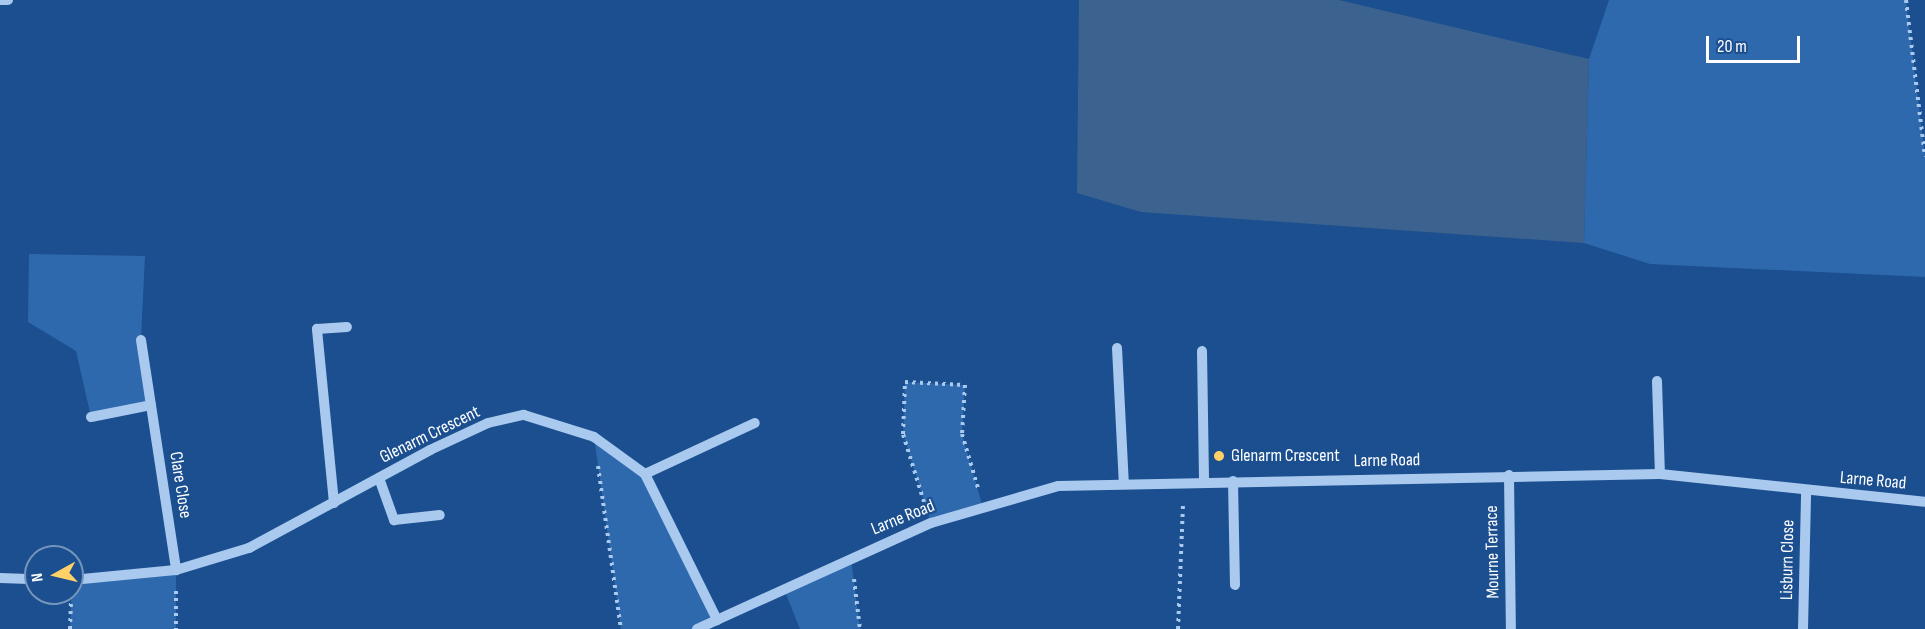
<!DOCTYPE html>
<style>
body{margin:0}
#map{position:relative;width:1925px;height:629px;overflow:hidden;background:#1b4f8f;font-family:"Sofia Sans Condensed",sans-serif}
div>[style]{position:absolute}
[style*='--x']{left:calc(var(--x)*1px);top:calc(var(--y)*1px);width:calc(var(--w)*1px);rotate:calc(var(--a)*1deg)}
.green>*{inset:0;background:#2e69ad}
.water>*{inset:0;background:#3c6290}
.path>*{height:4px;margin-top:-2px;transform-origin:0;background:repeating-linear-gradient(90deg,#a9c9ee 0 3px,transparent 0 7.5px)}
.minor>*{height:10px;margin:-5px;padding:0 5px;transform-origin:5px;border-radius:5px;background:#a9c9ee}
.dots>*{width:16px;height:16px;translate:-50% -50%;box-sizing:border-box;border:3px solid #1b4f8f;border-radius:50%}
span{translate:-50% -50%;white-space:nowrap;text-align:center;line-height:1.15;-webkit-text-stroke:4.5px #1b4f8f;paint-order:stroke}
.street-label{font-size:18px;color:#fff}
.poi-label{font-size:18px;color:#fff}
.left{translate:0 -50%;text-align:left}
.north{position:absolute;left:24px;top:545px;width:60px;height:60px;box-sizing:border-box;background:#1b4f8f;border:2px solid #7695bc;border-radius:50%;rotate:262deg;font-size:16px;font-weight:700;line-height:24px;text-align:center;color:#fff}
.north::after{content:'';display:block;margin:auto;width:21px;height:27px;background:#ffd166;clip-path:polygon(50% 0,100% 100%,50% 72%,0 100%)}
.scale{position:absolute;left:1706px;top:36px;width:94px;height:27px;box-sizing:border-box;border:3px solid #fff;border-top:0;padding-left:8px;font-size:18px;line-height:21px;white-space:nowrap;color:#fff;-webkit-text-stroke:4px #1b4f8f;paint-order:stroke}
</style>
<div id="map">
<div class="green">
<i style="clip-path:polygon(1609px 0,1906px 0,1925px 156px,1925px 277px,1650px 264px,1584px 243px,1589px 59px)"></i>
<i style="clip-path:polygon(29px 254px,145px 256px,141px 340px,151px 405px,91px 417px,76px 351px,28px 322px)"></i>
<i style="clip-path:polygon(905px 382px,965px 385px,962px 434px,983px 508px,931px 523px,903px 434px)"></i>
<i style="clip-path:polygon(594px 437px,645px 474px,717px 620px,697px 629px,621px 629px)"></i>
<i style="clip-path:polygon(851px 558px,860px 629px,800px 629px,784px 589px)"></i>
<i style="clip-path:polygon(176px 570px,176px 629px,70px 629px,72px 580px)"></i>
</div>
<div class="water">
<i style="clip-path:polygon(1079px 0,1339px 0,1589px 59px,1584px 243px,1141px 212px,1077px 193px)"></i>
</div>
<div class="path">
<i style="--x:1906;--y:0;--w:158;--a:83.1"></i>
<i style="--x:598;--y:466;--w:165;--a:82"></i>
<i style="--x:924;--y:502;--w:71;--a:-107.2"></i>
<i style="--x:903;--y:434;--w:52;--a:-87.8"></i>
<i style="--x:905;--y:382;--w:60;--a:2.9"></i>
<i style="--x:965;--y:385;--w:49;--a:93.5"></i>
<i style="--x:962;--y:434;--w:56;--a:73.5"></i>
<i style="--x:854;--y:579;--w:50;--a:83.2"></i>
<i style="--x:176;--y:591;--w:38;--a:90"></i>
<i style="--x:70;--y:629;--w:29;--a:-88"></i>
<i style="--x:1178;--y:629;--w:125;--a:-87.7"></i>
</div>
<div class="minor">
<i style="--x:0;--y:0;--w:8;--a:0"></i>
<i style="--x:141;--y:340;--w:233;--a:81.3"></i>
<i style="--x:1117;--y:348;--w:136;--a:87.1"></i>
<i style="--x:1202;--y:351;--w:131;--a:89.1"></i>
<i style="--x:1657;--y:381;--w:93;--a:88.2"></i>
<i style="--x:91;--y:417;--w:61;--a:-11.3"></i>
<i style="--x:645;--y:474;--w:121;--a:-24.9"></i>
<i style="--x:1509;--y:475;--w:154;--a:89.3"></i>
<i style="--x:379;--y:478;--w:45;--a:70.3"></i>
<i style="--x:394;--y:520;--w:46;--a:-6.2"></i>
<i style="--x:1233;--y:481;--w:104;--a:88.9"></i>
<i style="--x:334;--y:503;--w:175;--a:-95.6"></i>
<i style="--x:317;--y:329;--w:30;--a:-4"></i>
<i style="--x:0;--y:578;--w:36;--a:2"></i>
<i style="--x:72;--y:580;--w:104;--a:-5.5"></i>
<i style="--x:176;--y:570;--w:76;--a:-16.8"></i>
<i style="--x:249;--y:548;--w:206;--a:-28.4"></i>
<i style="--x:430;--y:450;--w:64;--a:-25"></i>
<i style="--x:488;--y:423;--w:37;--a:-13"></i>
<i style="--x:524;--y:415;--w:73;--a:17.4"></i>
<i style="--x:594;--y:437;--w:63;--a:36"></i>
<i style="--x:645;--y:474;--w:163;--a:63.7"></i>
<i style="--x:697;--y:629;--w:257;--a:-24.4"></i>
<i style="--x:931;--y:523;--w:132;--a:-16.2"></i>
<i style="--x:1058;--y:486;--w:602;--a:-1.14"></i>
<i style="--x:1660;--y:474;--w:266;--a:6"></i>
<i style="--x:1803;--y:629;--w:137;--a:-88.7"></i>
</div>
<div class="dots">
<i style="left:1219px;top:456px;background:#ffd166"></i>
</div>
<div class="street-label">
<span style="left:430px;top:435px;rotate:-26deg">Glenarm Crescent</span>
<span style="left:1387px;top:461px;rotate:-1deg">Larne Road</span>
<span style="left:1873px;top:481px;rotate:5deg">Larne Road</span>
<span style="left:180px;top:485px;rotate:81deg">Clare Close</span>
<span style="left:903px;top:518px;rotate:-22deg">Larne Road</span>
<span style="left:1493px;top:552px;rotate:-91deg">Mourne Terrace</span>
<span style="left:1788px;top:560px;rotate:-89deg">Lisburn Close</span>
</div>
<div class="poi-label">
<span class="left" style="left:1231px;top:456px">Glenarm Crescent</span>
</div>
<div class="north">N</div>
<div class="scale">20 m</div>
</div>
